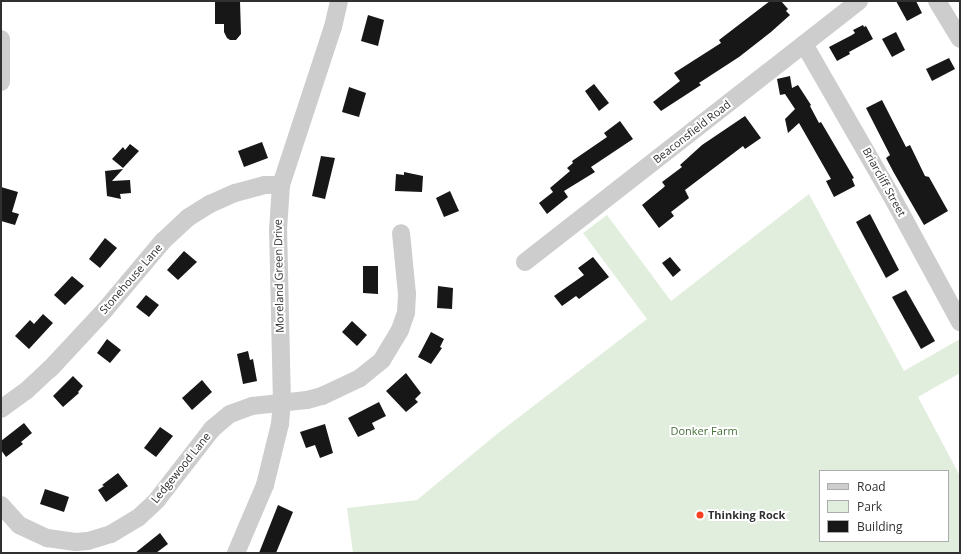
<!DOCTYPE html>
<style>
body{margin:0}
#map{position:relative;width:961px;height:554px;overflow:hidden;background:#fff;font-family:"Open Sans",sans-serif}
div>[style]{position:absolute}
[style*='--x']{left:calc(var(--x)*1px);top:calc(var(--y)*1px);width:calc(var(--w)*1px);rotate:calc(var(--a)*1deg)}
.green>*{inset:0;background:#e2eedd}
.building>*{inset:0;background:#171717}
.minor>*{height:18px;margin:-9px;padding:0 9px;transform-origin:9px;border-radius:9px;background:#cdcdcd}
.dots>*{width:11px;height:11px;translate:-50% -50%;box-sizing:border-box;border:2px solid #fff;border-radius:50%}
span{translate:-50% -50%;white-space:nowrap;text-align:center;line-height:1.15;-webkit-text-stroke:4px #fff;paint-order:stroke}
.street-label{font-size:11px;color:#303030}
.park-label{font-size:11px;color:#467138}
.poi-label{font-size:11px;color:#303030;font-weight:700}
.left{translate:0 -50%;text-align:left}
.frame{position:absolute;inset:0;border:2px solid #303030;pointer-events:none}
.legend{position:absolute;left:819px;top:470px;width:130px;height:72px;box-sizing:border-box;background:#fff;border:1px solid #acacac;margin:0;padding:5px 7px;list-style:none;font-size:12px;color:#303030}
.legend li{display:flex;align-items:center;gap:8px;height:20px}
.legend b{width:20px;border:1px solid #acacac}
</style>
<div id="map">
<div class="green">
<i style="clip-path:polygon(evenodd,809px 194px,904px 371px,960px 339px,960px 373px,918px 397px,960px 476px,960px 553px,353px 553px,347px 508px,417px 500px,497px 434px,647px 319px,583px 233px,607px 215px,671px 301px,809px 194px,820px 471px,948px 471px,948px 541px,820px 541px,820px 471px)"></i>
</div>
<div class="building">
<i style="clip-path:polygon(215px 1px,240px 1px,241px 34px,236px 40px,230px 40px,227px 38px,224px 32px,224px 24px,215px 24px)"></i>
<i style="clip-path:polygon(770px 1px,781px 1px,788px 9px,786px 11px,790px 15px,771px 32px,739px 57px,699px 83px,701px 85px,661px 111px,653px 102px,680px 81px,674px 73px,721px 43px,719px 40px)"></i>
<i style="clip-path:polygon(896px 1px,916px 1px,922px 13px,907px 21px)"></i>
<i style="clip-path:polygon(368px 15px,384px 20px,378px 46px,361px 41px)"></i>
<i style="clip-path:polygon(863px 25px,864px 27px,866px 26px,873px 39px,849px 52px,850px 54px,837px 61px,829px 47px,852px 35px,855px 33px,853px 30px)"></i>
<i style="clip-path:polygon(896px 32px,905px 50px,892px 57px,882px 39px)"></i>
<i style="clip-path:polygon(949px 58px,955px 69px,932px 81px,926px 69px)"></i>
<i style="clip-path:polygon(790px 76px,792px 88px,798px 85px,811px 105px,810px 106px,819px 123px,821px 122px,854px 178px,852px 179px,855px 186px,834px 197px,826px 181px,831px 179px,799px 123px,788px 133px,785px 119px,795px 109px,785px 94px,780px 95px,777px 79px)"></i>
<i style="clip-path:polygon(594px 84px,609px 103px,599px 111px,585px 91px)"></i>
<i style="clip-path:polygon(349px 87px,366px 93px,359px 117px,342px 112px)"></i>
<i style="clip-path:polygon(882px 100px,906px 147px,910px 145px,925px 176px,929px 177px,948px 211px,924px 225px,894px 173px,886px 158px,890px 155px,866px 108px)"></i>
<i style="clip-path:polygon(745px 116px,761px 138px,745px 149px,743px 146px,685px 190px,689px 198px,671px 212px,674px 216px,659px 228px,642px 205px,663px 188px,665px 186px,662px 182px,682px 167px,680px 165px,702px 145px)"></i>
<i style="clip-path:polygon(620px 121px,633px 139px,591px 167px,595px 172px,564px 191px,568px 197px,547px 214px,539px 203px,553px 192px,550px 188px,570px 171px,567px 168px,573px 163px,572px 161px,607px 137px,604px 133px)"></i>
<i style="clip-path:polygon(262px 142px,268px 158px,244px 167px,238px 151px)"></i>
<i style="clip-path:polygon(130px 144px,139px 151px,123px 168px,112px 159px,123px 147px,125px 150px)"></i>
<i style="clip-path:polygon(321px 156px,335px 158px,325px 199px,312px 196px)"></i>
<i style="clip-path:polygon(123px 169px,112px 181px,130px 180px,131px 193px,120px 194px,121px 199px,107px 196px,105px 171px)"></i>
<i style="clip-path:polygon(404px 172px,423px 176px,422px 192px,395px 191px,396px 174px,404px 175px)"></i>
<i style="clip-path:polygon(1px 187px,18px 192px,12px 212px,19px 214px,15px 225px,1px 221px)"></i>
<i style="clip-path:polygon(450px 191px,459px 211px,444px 217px,436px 198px)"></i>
<i style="clip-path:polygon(870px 214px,899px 270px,886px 278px,856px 222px)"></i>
<i style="clip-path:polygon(105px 238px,117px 248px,100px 268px,89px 259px)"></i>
<i style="clip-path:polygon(184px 251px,197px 262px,178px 280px,167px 270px)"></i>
<i style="clip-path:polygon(593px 257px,609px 277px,579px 299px,576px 296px,562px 306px,554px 296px,584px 275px,578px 268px)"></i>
<i style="clip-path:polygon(670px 257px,681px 270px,673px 277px,662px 263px)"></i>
<i style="clip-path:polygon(363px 266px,378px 266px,378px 294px,363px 293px)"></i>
<i style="clip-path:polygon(72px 276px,84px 286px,65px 305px,54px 295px)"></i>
<i style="clip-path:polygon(438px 286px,453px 288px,452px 309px,437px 308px)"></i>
<i style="clip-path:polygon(906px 290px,935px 341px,921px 349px,892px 297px)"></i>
<i style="clip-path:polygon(146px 295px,159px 305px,149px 317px,136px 307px)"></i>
<i style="clip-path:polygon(43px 314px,53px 323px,29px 349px,15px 336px,30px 320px,34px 324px)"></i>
<i style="clip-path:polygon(352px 321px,367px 335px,357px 346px,342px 332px)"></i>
<i style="clip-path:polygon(431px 332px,444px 339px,440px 347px,442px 348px,431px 364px,418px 357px)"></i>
<i style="clip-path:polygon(107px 339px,121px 350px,110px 363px,97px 353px)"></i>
<i style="clip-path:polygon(248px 351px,250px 360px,253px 359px,257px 381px,243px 384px,237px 354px)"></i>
<i style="clip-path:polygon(406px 373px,421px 393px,415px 399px,418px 402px,406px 412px,386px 391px)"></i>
<i style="clip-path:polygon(73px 376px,83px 386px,78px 392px,79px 393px,63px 407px,53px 396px)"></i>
<i style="clip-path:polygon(202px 380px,212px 392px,192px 410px,182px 398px)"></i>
<i style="clip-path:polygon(379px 402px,386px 416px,372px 423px,375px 429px,358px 437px,348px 418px)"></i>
<i style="clip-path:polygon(24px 423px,32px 433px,21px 442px,23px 444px,6px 457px,1px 450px,1px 441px)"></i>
<i style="clip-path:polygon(325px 424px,333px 453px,320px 458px,315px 445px,306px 448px,300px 432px)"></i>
<i style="clip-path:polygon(160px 427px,173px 436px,156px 457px,144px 448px)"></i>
<i style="clip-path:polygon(118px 473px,128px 486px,106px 502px,98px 490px,104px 486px,102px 485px)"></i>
<i style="clip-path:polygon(45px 489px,69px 497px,64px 512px,40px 504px)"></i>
<i style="clip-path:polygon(278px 505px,293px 512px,276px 553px,259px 553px)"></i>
<i style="clip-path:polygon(160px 533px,168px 544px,156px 553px,135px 553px)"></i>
</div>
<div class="minor">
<i style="--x:937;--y:1;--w:44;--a:58.8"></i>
<i style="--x:1;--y:39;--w:43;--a:90"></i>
<i style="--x:804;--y:44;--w:174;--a:60.1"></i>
<i style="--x:891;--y:195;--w:145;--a:61.5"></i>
<i style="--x:525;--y:262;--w:424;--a:-38"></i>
<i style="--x:1;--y:409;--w:31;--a:-36"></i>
<i style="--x:26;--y:391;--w:33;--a:-43"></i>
<i style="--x:50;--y:369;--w:79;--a:-47"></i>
<i style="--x:104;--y:311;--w:92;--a:-49.9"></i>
<i style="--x:163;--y:241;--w:35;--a:-43"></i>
<i style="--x:189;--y:217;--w:25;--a:-32"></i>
<i style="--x:210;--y:204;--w:27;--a:-24"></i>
<i style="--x:235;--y:193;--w:30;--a:-15"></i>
<i style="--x:264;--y:185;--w:17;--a:0"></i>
<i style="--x:1;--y:505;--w:27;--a:48"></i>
<i style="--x:19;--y:525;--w:31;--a:25"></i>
<i style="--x:47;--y:538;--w:29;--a:8"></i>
<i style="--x:76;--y:542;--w:12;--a:-5"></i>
<i style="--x:88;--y:541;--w:24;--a:-17"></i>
<i style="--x:111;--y:534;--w:31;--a:-31"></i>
<i style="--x:138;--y:518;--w:26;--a:-43"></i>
<i style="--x:157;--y:500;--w:90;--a:-52.2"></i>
<i style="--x:212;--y:429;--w:23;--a:-40"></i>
<i style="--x:230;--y:414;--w:23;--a:-20"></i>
<i style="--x:252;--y:406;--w:55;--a:-6.2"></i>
<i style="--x:307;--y:400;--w:16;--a:-15"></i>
<i style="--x:322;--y:396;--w:42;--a:-25.3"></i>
<i style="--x:360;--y:378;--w:28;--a:-39"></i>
<i style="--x:382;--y:360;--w:35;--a:-59"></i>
<i style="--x:400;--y:330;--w:18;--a:-71"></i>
<i style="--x:406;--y:313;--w:19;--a:-87"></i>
<i style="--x:407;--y:294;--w:61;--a:-95.6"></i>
<i style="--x:236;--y:553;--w:74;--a:-66.9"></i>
<i style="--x:265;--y:485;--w:63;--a:-76.2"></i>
<i style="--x:280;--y:424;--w:21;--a:-85"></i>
<i style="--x:282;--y:403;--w:173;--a:-91.3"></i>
<i style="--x:278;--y:230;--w:45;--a:-86.2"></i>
<i style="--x:281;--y:185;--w:166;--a:-71.8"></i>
<i style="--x:333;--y:27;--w:27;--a:-77"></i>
</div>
<div class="dots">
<i style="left:700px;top:515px;background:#f74122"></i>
</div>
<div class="street-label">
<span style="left:692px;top:132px;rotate:-38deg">Beaconsfield Road</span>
<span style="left:884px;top:182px;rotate:61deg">Briarcliff Street</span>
<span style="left:279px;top:276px;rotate:-91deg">Moreland Green Drive</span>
<span style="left:131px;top:279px;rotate:-49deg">Stonehouse Lane</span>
<span style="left:181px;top:468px;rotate:-51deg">Ledgewood Lane</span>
</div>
<div class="park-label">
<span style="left:704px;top:431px">Donker Farm</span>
</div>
<div class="poi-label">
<span class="left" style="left:708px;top:515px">Thinking Rock</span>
</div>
<div class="frame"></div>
<ul class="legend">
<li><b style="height:5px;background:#cdcdcd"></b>Road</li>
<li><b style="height:11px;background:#e2eedd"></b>Park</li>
<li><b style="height:11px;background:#171717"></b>Building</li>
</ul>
</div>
